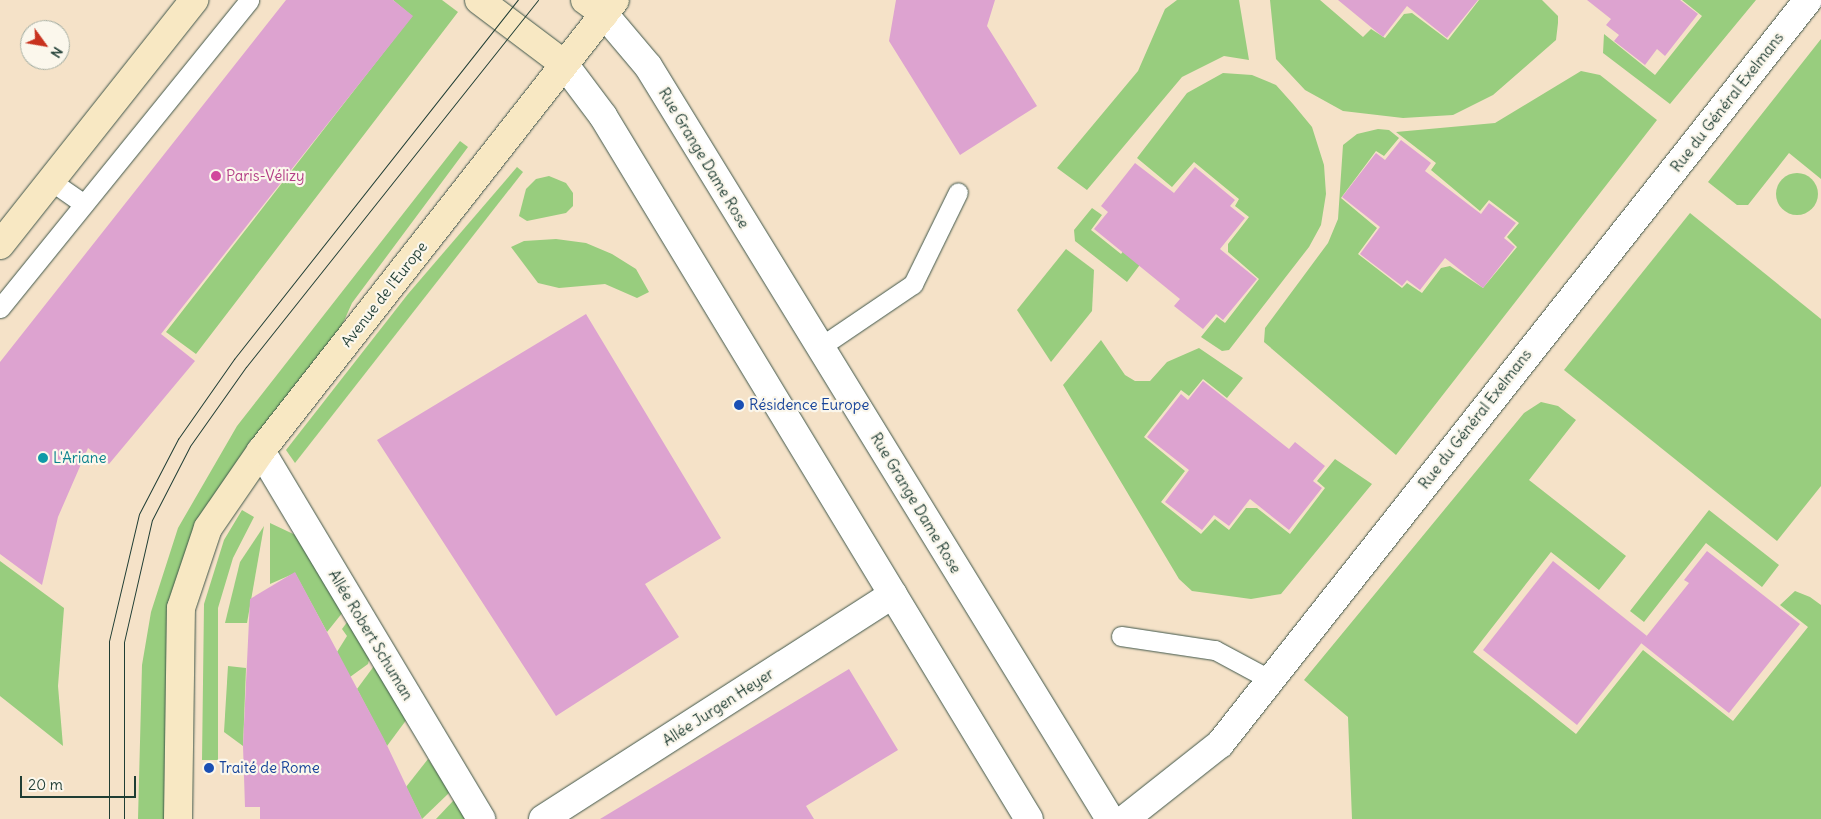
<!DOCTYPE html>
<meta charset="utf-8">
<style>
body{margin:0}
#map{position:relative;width:1821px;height:819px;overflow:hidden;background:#f5e2c8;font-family:Delius,sans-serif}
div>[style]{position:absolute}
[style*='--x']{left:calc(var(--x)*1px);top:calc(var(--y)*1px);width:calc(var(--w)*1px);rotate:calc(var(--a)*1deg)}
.green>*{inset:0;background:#98cd7e}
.round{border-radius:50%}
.building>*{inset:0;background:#dda3d0}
.roads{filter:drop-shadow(0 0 1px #3f564a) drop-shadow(0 0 1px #3f564a)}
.service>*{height:19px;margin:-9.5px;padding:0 9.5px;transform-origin:9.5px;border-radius:9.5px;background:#fff}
.minor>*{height:28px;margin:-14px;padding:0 14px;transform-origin:14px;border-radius:14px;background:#fff}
.secondary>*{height:28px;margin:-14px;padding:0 14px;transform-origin:14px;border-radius:14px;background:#f8e8c3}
.tram>*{height:1px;margin:-0.5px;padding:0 0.5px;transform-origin:0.5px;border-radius:0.5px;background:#1f3d34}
.dots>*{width:14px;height:14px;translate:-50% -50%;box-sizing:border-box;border:2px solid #fbf7ec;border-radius:50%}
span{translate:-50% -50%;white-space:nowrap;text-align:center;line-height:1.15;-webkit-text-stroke:4.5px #fbf7ec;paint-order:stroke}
.street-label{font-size:15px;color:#1f3d34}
.hotel-label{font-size:15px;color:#b23c85}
.left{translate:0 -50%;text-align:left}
.transit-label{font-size:15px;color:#164399}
.culture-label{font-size:15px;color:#0d838f}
.north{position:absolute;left:20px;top:20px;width:50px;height:50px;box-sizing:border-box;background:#fbf7ec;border:1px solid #a3ada2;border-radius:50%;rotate:122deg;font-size:14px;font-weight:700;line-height:20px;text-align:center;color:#1f3d34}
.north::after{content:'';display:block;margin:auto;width:18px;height:22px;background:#c8321e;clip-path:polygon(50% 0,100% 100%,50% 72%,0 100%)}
.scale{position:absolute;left:20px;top:776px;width:116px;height:22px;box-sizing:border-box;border:2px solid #1f3d34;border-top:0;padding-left:6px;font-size:15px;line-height:18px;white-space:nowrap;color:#1f3d34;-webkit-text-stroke:4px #fbf7ec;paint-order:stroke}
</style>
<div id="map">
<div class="green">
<i style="clip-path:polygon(393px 0,442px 0,458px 12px,196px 354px,166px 332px,412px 16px)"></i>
<i style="clip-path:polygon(1177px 0,1239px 0,1249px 60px,1224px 56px,1182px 77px,1087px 190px,1057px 168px,1138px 71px,1165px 9px)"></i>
<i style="clip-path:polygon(1270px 0,1320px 0,1363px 37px,1371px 29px,1385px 38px,1404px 14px,1412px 13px,1448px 40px,1479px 0,1542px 0,1558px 16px,1558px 23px,1556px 40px,1493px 95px,1453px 115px,1403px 118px,1343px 111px,1305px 90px,1276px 59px)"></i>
<i style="clip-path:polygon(1682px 0,1756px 0,1670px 104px,1603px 53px,1604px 34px,1655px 75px,1702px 16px)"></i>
<i style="clip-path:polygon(1821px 39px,1821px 179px,1789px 153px,1748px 205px,1737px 205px,1708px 182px)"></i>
<i style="clip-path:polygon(1581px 71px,1600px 75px,1657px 120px,1396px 455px,1264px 342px,1265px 328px,1328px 243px,1338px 219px,1343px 145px,1357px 134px,1378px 129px,1389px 130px,1399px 138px,1384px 156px,1376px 151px,1341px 198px,1377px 228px,1358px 254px,1402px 288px,1407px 283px,1422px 293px,1441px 268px,1450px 266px,1483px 288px,1517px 247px,1507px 237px,1519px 223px,1489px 200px,1480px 211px,1431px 170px,1436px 163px,1396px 132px,1495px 123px)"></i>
<i style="clip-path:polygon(1223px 73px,1252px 75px,1276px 85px,1293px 104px,1312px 127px,1324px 165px,1326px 194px,1321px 225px,1309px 247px,1229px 350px,1222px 351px,1201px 337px,1217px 317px,1225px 323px,1259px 279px,1228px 252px,1228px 244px,1249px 217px,1235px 206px,1239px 199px,1194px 162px,1172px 187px,1137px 158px,1187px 93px)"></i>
<i style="clip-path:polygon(460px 141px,468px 147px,352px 303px,327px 359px,199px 533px,168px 819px,138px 819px,142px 665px,151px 612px,178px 528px,237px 426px)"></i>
<i style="clip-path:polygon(517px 167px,523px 172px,295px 463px,286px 450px,408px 294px)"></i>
<i class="round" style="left:1776px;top:173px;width:42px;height:42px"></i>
<i style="clip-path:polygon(549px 176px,566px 183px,573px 193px,573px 206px,566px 213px,527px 221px,519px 216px,526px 189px,536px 179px)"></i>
<i style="clip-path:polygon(1092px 208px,1102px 215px,1091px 230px,1121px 254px,1129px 244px,1145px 258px,1127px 282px,1075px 241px,1074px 230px)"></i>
<i style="clip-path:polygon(1690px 213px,1821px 319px,1821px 486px,1777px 541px,1564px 370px)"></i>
<i style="clip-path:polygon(556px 239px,586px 243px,612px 254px,636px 269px,649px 292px,637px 298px,605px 284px,559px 288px,538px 283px,511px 247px,524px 241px)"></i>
<i style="clip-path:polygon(1066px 249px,1094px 270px,1092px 311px,1051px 362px,1017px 310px)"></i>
<i style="clip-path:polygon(1101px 340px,1125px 375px,1135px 381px,1150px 381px,1167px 362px,1199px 348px,1243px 378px,1227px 398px,1203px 379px,1189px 396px,1181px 390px,1144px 437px,1185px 471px,1161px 502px,1201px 534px,1215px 519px,1229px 530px,1246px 508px,1257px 508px,1290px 534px,1325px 488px,1317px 481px,1335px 459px,1372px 484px,1281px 594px,1251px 599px,1192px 591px,1179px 579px,1063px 385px)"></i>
<i style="clip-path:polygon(1541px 402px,1558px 406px,1576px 420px,1529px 480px,1626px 556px,1599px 590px,1551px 552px,1473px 652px,1576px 734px,1643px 650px,1733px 721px,1808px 627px,1780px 605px,1795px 591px,1810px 597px,1821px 605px,1821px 819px,1352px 819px,1348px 717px,1304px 680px,1524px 413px)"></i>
<i style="clip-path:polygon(242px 510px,254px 517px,233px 558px,218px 608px,218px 760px,202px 760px,204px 604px,224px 540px)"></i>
<i style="clip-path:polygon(1709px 510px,1779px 565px,1762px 587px,1706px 543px,1644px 622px,1630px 611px)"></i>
<i style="clip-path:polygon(270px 523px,306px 540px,326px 587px,329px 584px,343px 612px,327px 632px,295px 573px,270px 584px)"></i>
<i style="clip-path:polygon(264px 526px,247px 623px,225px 623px,240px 562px)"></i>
<i style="clip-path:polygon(0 561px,64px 608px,58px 686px,63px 746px,0 696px)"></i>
<i style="clip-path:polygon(348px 621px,370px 656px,368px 664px,350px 677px,337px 652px,347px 636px,342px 629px)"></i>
<i style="clip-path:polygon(228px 666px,246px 668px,243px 746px,224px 732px)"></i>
<i style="clip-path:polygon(374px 666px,407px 719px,387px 746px,357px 689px)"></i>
<i style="clip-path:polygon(428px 759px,450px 792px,422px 819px,406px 787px)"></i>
<i style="clip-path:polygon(454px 801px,465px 819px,436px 819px,453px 801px)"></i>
</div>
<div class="building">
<i style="clip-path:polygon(286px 0,393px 0,413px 16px,161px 334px,195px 361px,109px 464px,88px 448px,58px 517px,42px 585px,0 554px,0 362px)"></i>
<i style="clip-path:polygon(896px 0,995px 0,987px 26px,1037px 106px,960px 155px,889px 41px)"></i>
<i style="clip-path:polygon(1338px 0,1478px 0,1447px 38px,1407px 6px,1383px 37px)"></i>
<i style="clip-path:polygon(1587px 0,1680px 0,1698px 14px,1665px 56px,1657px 49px,1645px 65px,1614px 41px,1619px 35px,1606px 25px,1611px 19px)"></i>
<i style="clip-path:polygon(1401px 140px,1431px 163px,1425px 171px,1481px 214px,1489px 203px,1516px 223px,1504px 238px,1515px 247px,1483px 288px,1445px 258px,1420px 290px,1407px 280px,1402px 286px,1360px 254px,1380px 227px,1342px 197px,1376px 153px,1385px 160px)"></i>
<i style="clip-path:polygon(1135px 163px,1174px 193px,1195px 167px,1235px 200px,1230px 206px,1245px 218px,1220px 249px,1257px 279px,1223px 320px,1216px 314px,1203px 329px,1174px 306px,1180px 299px,1094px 229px,1108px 212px,1101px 206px)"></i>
<i style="clip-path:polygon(586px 314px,721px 538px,645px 584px,679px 637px,556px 716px,377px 440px)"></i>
<i style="clip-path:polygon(1203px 381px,1289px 449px,1295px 442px,1325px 466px,1313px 481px,1322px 488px,1289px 530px,1250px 499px,1229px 526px,1214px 515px,1202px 530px,1165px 502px,1189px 470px,1147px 437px,1181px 394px,1188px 400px)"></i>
<i style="clip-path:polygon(1707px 551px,1800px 624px,1729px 713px,1641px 643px,1689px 583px,1684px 580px)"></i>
<i style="clip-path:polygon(1553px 561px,1647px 636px,1577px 725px,1483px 650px)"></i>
<i style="clip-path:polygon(295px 572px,384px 739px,422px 819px,260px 819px,260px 807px,245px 807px,243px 746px,250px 599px)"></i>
<i style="clip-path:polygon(849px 669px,898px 750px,806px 806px,814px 819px,600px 819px)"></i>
</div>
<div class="roads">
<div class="service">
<i style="--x:51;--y:181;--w:40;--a:34.9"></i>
<i style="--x:0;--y:308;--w:396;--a:-51"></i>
<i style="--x:820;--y:347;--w:112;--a:-34.1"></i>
<i style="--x:913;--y:284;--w:102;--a:-63.9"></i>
<i style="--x:1121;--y:636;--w:95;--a:8.5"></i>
<i style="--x:1215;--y:650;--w:61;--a:28.2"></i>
</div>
<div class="minor">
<i style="--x:604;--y:14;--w:68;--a:49.8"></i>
<i style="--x:648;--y:66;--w:883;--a:58.47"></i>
<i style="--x:564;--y:64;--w:65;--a:53.1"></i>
<i style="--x:603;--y:116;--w:822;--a:58.79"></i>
<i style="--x:261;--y:451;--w:429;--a:59.1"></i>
<i style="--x:543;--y:819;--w:416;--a:-32.7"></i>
<i style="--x:1125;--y:819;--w:121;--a:-38.3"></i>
<i style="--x:1220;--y:744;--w:948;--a:-51.68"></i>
</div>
<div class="secondary">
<i style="--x:479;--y:0;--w:106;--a:37"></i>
<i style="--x:585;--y:0;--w:24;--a:36"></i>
<i style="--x:0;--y:245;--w:313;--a:-51.6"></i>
<i style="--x:178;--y:819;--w:211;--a:-89.2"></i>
<i style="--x:181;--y:608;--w:84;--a:-71.4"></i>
<i style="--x:208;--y:528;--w:93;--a:-55.5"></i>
<i style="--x:261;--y:451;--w:573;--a:-51.87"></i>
</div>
</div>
<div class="tram">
<i style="--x:109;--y:819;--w:178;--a:-90"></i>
<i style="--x:109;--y:641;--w:130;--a:-76.7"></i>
<i style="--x:139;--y:514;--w:85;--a:-62.5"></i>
<i style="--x:178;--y:439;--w:98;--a:-55"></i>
<i style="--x:234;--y:359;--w:458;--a:-51.7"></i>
<i style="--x:124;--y:819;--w:177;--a:-90"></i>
<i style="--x:124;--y:642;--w:125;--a:-77.1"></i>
<i style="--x:152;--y:520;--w:83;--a:-62.8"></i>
<i style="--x:190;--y:446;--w:97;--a:-54.7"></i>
<i style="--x:246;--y:367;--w:469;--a:-51.5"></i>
</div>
<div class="dots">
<i style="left:216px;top:176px;background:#d1479c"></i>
<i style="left:739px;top:405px;background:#1a4fb4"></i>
<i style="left:43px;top:458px;background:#0f9aa8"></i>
<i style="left:209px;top:768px;background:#1a4fb4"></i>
</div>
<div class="street-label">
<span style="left:1727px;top:102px;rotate:-52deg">Rue du Général Exelmans</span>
<span style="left:704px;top:158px;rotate:59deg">Rue Grange Dame Rose</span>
<span style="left:384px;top:294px;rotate:-52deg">Avenue de l'Europe</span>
<span style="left:1475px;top:419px;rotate:-52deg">Rue du Général Exelmans</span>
<span style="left:916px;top:503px;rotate:59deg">Rue Grange Dame Rose</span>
<span style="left:371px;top:635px;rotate:59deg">Allée Robert Schuman</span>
<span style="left:718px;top:707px;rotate:-33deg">Allée Jurgen Heyer</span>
</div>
<div class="hotel-label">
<span class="left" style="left:226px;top:176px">Paris-Vélizy</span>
</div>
<div class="transit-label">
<span class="left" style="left:749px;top:405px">Résidence Europe</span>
<span class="left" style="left:219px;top:768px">Traité de Rome</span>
</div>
<div class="culture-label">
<span class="left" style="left:53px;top:458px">L'Ariane</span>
</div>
<div class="north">N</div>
<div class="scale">20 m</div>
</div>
